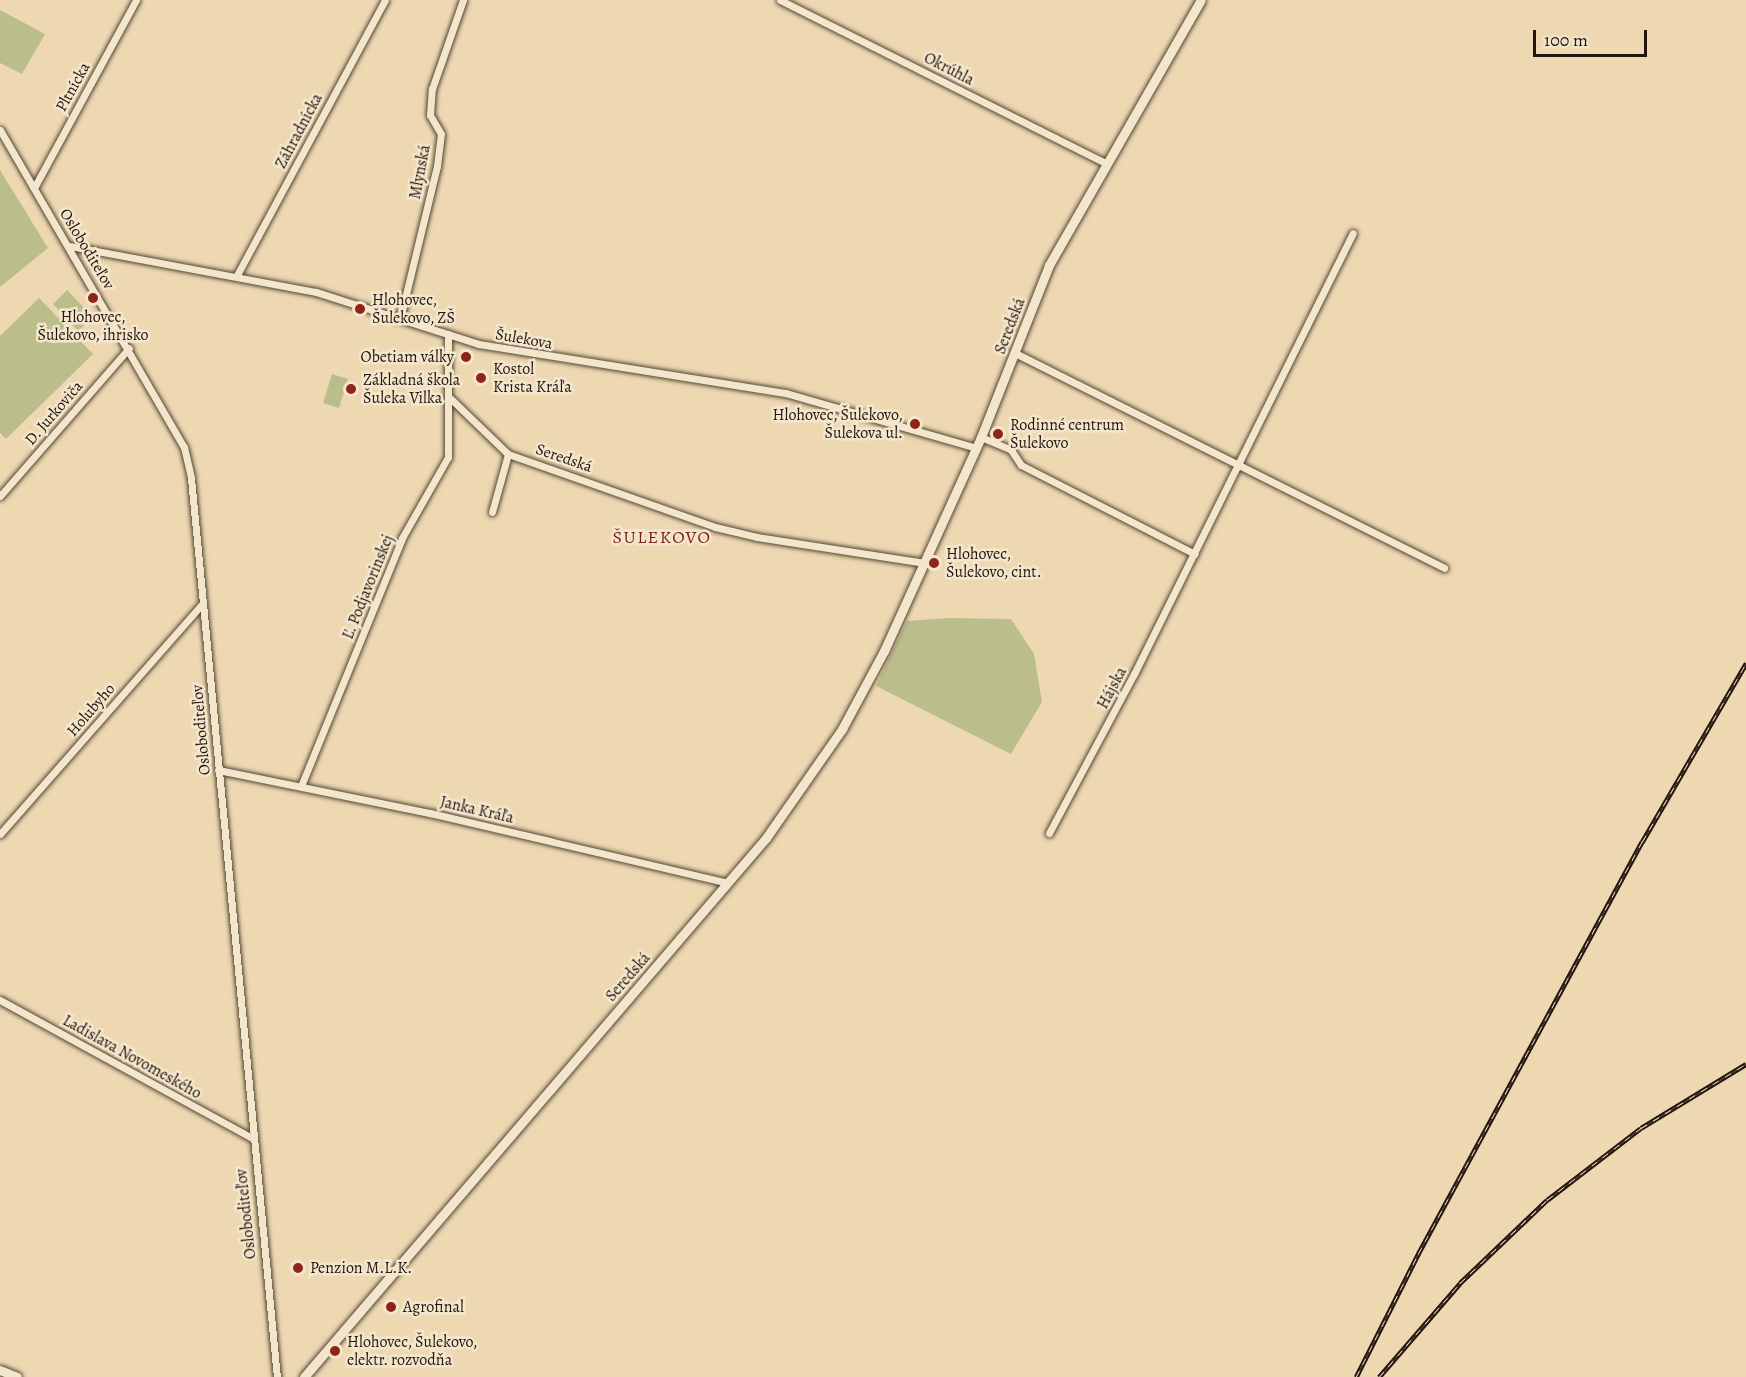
<!DOCTYPE html>
<meta charset="utf-8">
<style>
body{margin:0}
#map{position:relative;width:1746px;height:1377px;overflow:hidden;background:#eed8b2;font-family:Alegreya,serif}
div>[style]{position:absolute}
[style*='--x']{left:calc(var(--x)*1px);top:calc(var(--y)*1px);width:calc(var(--w)*1px);rotate:calc(var(--a)*1deg)}
.green>*{inset:0;background:#bbbe8a}
.roads{filter:drop-shadow(0 0 2px #544636) drop-shadow(0 0 2px #544636)}
.street>*{height:7px;margin:-3.5px;padding:0 3.5px;transform-origin:3.5px;border-radius:3.5px;background:#f4e6cd}
.secondary>*{height:9px;margin:-4.5px;padding:0 4.5px;transform-origin:4.5px;border-radius:4.5px;background:#f4e6cd}
.rail>*{height:4.5px;margin-top:-2.25px;transform-origin:0;background:repeating-linear-gradient(90deg,#f4e6cd 0 7px,#21150d 0 14px);box-sizing:border-box;border-block:2px solid #21150d}
.dots>*{width:16px;height:16px;translate:-50% -50%;box-sizing:border-box;border:3px solid #f4e6cd;border-radius:50%}
span{translate:-50% -50%;white-space:nowrap;text-align:center;line-height:1.15;-webkit-text-stroke:5px #f4e6cd;paint-order:stroke}
.street-label{font-size:16px;color:#21150d}
.poi-label{font-size:16px;color:#21150d}
.left{translate:0 -50%;text-align:left}
.right{translate:-100% -50%;text-align:right}
.neighbourhood-label{font-size:18px;color:#7a1f14;letter-spacing:1.5px}
.scale{position:absolute;left:1533px;top:30px;width:114px;height:27px;box-sizing:border-box;border:3px solid #21150d;border-top:0;padding-left:8px;font-size:18px;line-height:21px;white-space:nowrap;color:#21150d;-webkit-text-stroke:4px #f4e6cd;paint-order:stroke}
</style>
<div id="map">
<div class="green">
<i style="clip-path:polygon(0 10px,45px 34px,22px 74px,0 63px)"></i>
<i style="clip-path:polygon(0 170px,48px 248px,0 287px)"></i>
<i style="clip-path:polygon(67px 290px,93px 317px,78px 331px,53px 304px)"></i>
<i style="clip-path:polygon(39px 298px,93px 354px,6px 439px,0 433px,0 336px)"></i>
<i style="clip-path:polygon(332px 374px,348px 379px,339px 408px,323px 403px)"></i>
<i style="clip-path:polygon(948px 618px,1011px 619px,1034px 654px,1042px 702px,1011px 754px,876px 686px,907px 621px)"></i>
</div>
<div class="roads">
<div class="street">
<i style="--x:780;--y:0;--w:364;--a:26.6"></i>
<i style="--x:0;--y:130;--w:367;--a:59.9"></i>
<i style="--x:184;--y:447;--w:32;--a:77"></i>
<i style="--x:191;--y:478;--w:903;--a:84.54"></i>
<i style="--x:34;--y:188;--w:214;--a:-61.5"></i>
<i style="--x:70;--y:246;--w:250;--a:10.6"></i>
<i style="--x:316;--y:292;--w:171;--a:17.7"></i>
<i style="--x:479;--y:344;--w:311;--a:9.1"></i>
<i style="--x:786;--y:393;--w:198;--a:16.1"></i>
<i style="--x:237;--y:275;--w:312;--a:-61.7"></i>
<i style="--x:400;--y:319;--w:157;--a:-76.4"></i>
<i style="--x:437;--y:166;--w:32;--a:-83"></i>
<i style="--x:441;--y:134;--w:22;--a:-120"></i>
<i style="--x:430;--y:115;--w:26;--a:-86"></i>
<i style="--x:432;--y:89;--w:94;--a:-70.8"></i>
<i style="--x:1015;--y:353;--w:480;--a:26.6"></i>
<i style="--x:451;--y:399;--w:79;--a:44"></i>
<i style="--x:508;--y:454;--w:60;--a:105.4"></i>
<i style="--x:981;--y:437;--w:33;--a:23"></i>
<i style="--x:1011;--y:450;--w:18;--a:56"></i>
<i style="--x:1021;--y:465;--w:195;--a:27.1"></i>
<i style="--x:508;--y:454;--w:219;--a:19.4"></i>
<i style="--x:715;--y:527;--w:43;--a:13.4"></i>
<i style="--x:757;--y:537;--w:170;--a:8.8"></i>
<i style="--x:0;--y:496;--w:196;--a:-48.9"></i>
<i style="--x:218;--y:770;--w:216;--a:11.5"></i>
<i style="--x:430;--y:813;--w:306;--a:13.2"></i>
<i style="--x:301;--y:786;--w:268;--a:-67.8"></i>
<i style="--x:402;--y:538;--w:93;--a:-60.4"></i>
<i style="--x:448;--y:457;--w:123;--a:-90"></i>
<i style="--x:1049;--y:833;--w:180;--a:-61.9"></i>
<i style="--x:1134;--y:674;--w:492;--a:-63.6"></i>
<i style="--x:0;--y:834;--w:306;--a:-48.7"></i>
<i style="--x:0;--y:1000;--w:287;--a:28.7"></i>
</div>
<div class="secondary">
<i style="--x:0;--y:1370;--w:18;--a:22"></i>
<i style="--x:304;--y:1377;--w:710;--a:-49.4"></i>
<i style="--x:766;--y:838;--w:133;--a:-55.1"></i>
<i style="--x:842;--y:729;--w:89;--a:-61.7"></i>
<i style="--x:884;--y:651;--w:235;--a:-65.6"></i>
<i style="--x:981;--y:437;--w:185;--a:-68.4"></i>
<i style="--x:1049;--y:265;--w:305;--a:-60.2"></i>
</div>
</div>
<div class="rail">
<i style="--x:1356;--y:1377;--w:138;--a:-63.2"></i>
<i style="--x:1418;--y:1254;--w:469;--a:-61.5"></i>
<i style="--x:1642;--y:842;--w:207;--a:-59.8"></i>
<i style="--x:1379;--y:1377;--w:124;--a:-49.2"></i>
<i style="--x:1460;--y:1283;--w:120;--a:-43.7"></i>
<i style="--x:1547;--y:1200;--w:118;--a:-37.5"></i>
<i style="--x:1641;--y:1128;--w:123;--a:-31.4"></i>
</div>
<div class="dots">
<i style="left:93px;top:298px;background:#8f2418"></i>
<i style="left:360px;top:309px;background:#8f2418"></i>
<i style="left:466px;top:357px;background:#8f2418"></i>
<i style="left:481px;top:378px;background:#8f2418"></i>
<i style="left:351px;top:389px;background:#8f2418"></i>
<i style="left:915px;top:424px;background:#8f2418"></i>
<i style="left:998px;top:434px;background:#8f2418"></i>
<i style="left:934px;top:563px;background:#8f2418"></i>
<i style="left:298px;top:1268px;background:#8f2418"></i>
<i style="left:391px;top:1307px;background:#8f2418"></i>
<i style="left:335px;top:1351px;background:#8f2418"></i>
</div>
<div class="street-label">
<span style="left:949px;top:69px;rotate:27deg">Okrúhla</span>
<span style="left:73px;top:87px;rotate:-61deg">Pltnícka</span>
<span style="left:299px;top:131px;rotate:-62deg">Záhradnícka</span>
<span style="left:420px;top:172px;rotate:-79deg">Mlynská</span>
<span style="left:87px;top:249px;rotate:59deg">Osloboditeľov</span>
<span style="left:1010px;top:326px;rotate:-69deg">Seredská</span>
<span style="left:524px;top:339px;rotate:10deg">Šulekova</span>
<span style="left:54px;top:413px;rotate:-49deg">D. Jurkoviča</span>
<span style="left:564px;top:458px;rotate:19deg">Seredská</span>
<span style="left:368px;top:587px;rotate:-68deg">Ľ. Podjavorinskej</span>
<span style="left:1112px;top:688px;rotate:-62deg">Hájska</span>
<span style="left:91px;top:710px;rotate:-49deg">Holubyho</span>
<span style="left:201px;top:730px;rotate:-95deg">Osloboditeľov</span>
<span style="left:477px;top:810px;rotate:13deg">Janka Kráľa</span>
<span style="left:628px;top:977px;rotate:-49deg">Seredská</span>
<span style="left:132px;top:1057px;rotate:29deg">Ladislava Novomeského</span>
<span style="left:246px;top:1214px;rotate:-96deg">Osloboditeľov</span>
</div>
<div class="poi-label">
<span class="left" style="left:372px;top:309px">Hlohovec,<br>Šulekovo, ZŠ</span>
<span style="left:93px;top:326px">Hlohovec,<br>Šulekovo, ihrisko</span>
<span class="right" style="left:454px;top:357px">Obetiam války</span>
<span class="left" style="left:493px;top:378px">Kostol<br>Krista Kráľa</span>
<span class="left" style="left:363px;top:389px">Základná škola<br>Šuleka Vilka</span>
<span class="right" style="left:903px;top:424px">Hlohovec, Šulekovo,<br>Šulekova ul.</span>
<span class="left" style="left:1010px;top:434px">Rodinné centrum<br>Šulekovo</span>
<span class="left" style="left:946px;top:563px">Hlohovec,<br>Šulekovo, cint.</span>
<span class="left" style="left:310px;top:1268px">Penzion M.L.K.</span>
<span class="left" style="left:403px;top:1307px">Agrofinal</span>
<span class="left" style="left:347px;top:1351px">Hlohovec, Šulekovo,<br>elektr. rozvodňa</span>
</div>
<div class="neighbourhood-label">
<span style="left:662px;top:537px">ŠULEKOVO</span>
</div>
<div class="scale">100 m</div>
</div>
